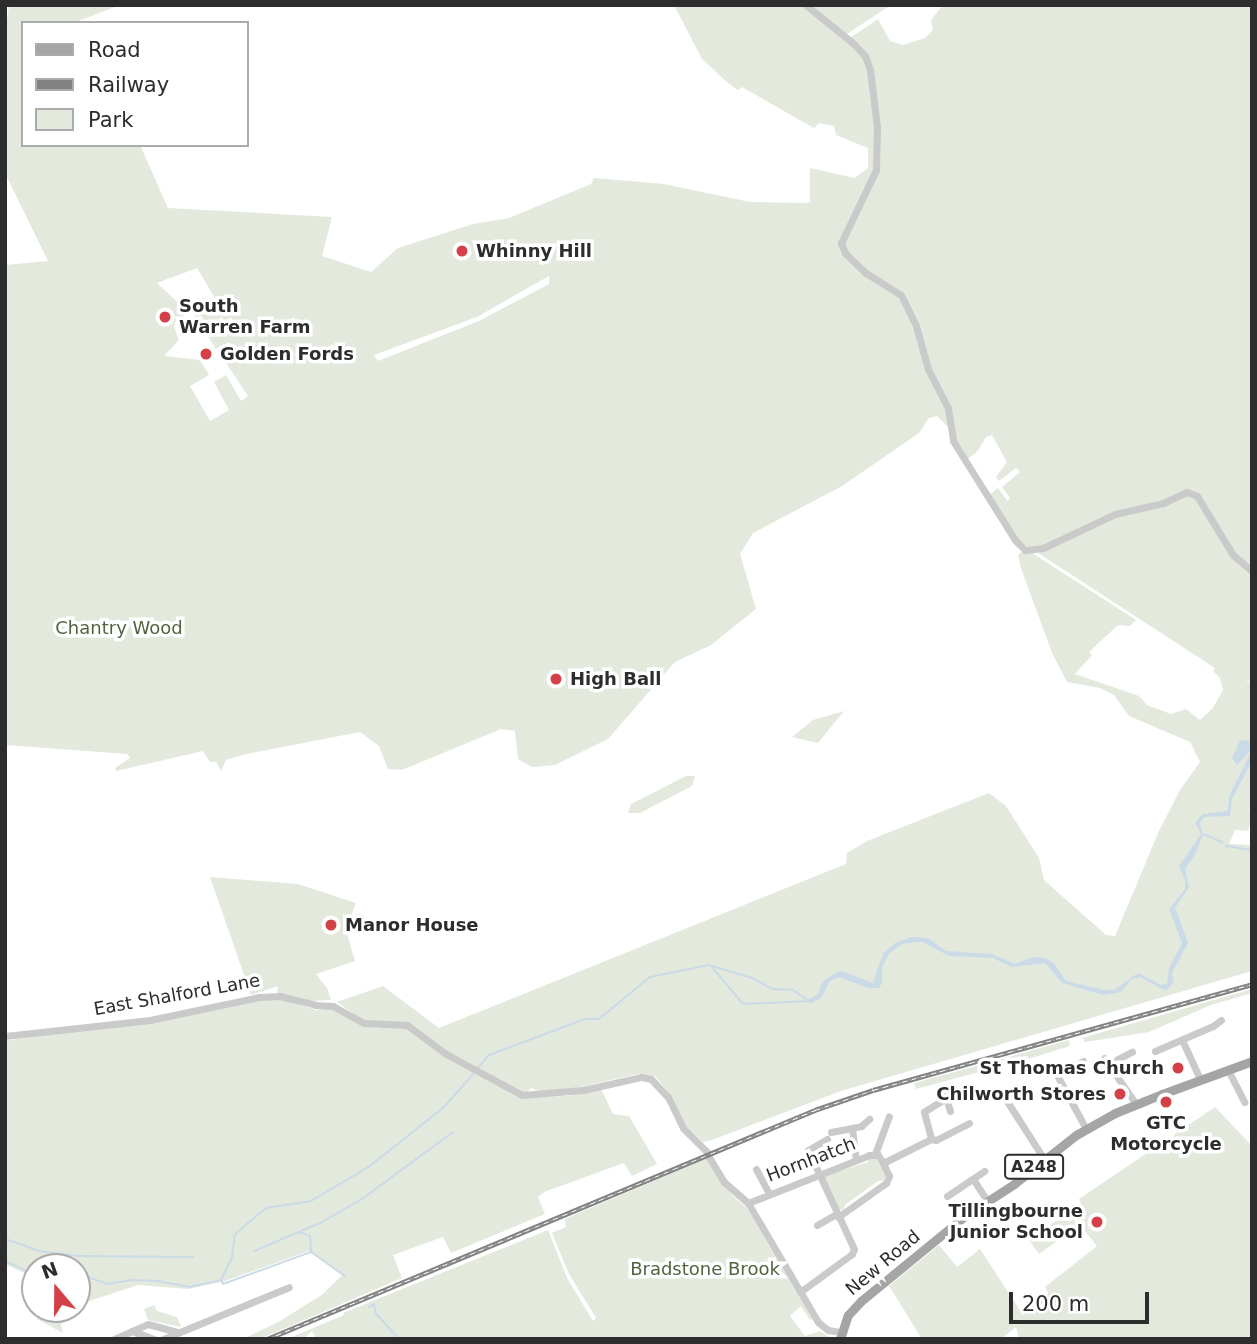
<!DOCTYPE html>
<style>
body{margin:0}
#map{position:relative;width:1257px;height:1344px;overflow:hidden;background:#fff;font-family:"DejaVu Sans",sans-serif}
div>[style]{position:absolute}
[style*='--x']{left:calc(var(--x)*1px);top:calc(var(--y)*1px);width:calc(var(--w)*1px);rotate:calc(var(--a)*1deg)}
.green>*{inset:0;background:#e3e9dc}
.water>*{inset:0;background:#cadbe7}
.stream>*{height:2px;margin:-1px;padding:0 1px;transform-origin:1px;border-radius:1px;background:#cadbe7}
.minor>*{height:7px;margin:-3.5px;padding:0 3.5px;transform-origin:3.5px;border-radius:3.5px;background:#cacaca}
.major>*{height:9px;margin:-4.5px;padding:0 4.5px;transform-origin:4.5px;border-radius:4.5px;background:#a5a5a5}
.rail>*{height:4.5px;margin-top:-2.25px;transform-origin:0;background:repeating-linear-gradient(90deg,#fff 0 5px,#828282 0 10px);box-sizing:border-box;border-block:2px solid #828282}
.dots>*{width:19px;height:19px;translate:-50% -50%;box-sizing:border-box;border:4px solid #fff;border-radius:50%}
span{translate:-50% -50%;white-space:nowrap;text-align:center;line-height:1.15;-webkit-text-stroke:7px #fff;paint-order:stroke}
.shield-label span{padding:2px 5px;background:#fff;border:2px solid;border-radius:5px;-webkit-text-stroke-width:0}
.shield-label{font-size:16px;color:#2d2d2d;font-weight:700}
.poi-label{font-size:18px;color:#2d2d2d;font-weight:700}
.left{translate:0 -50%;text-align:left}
.right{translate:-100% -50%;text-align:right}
.park-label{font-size:18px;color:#50643f}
.street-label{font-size:18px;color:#2d2d2d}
.frame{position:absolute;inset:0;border:7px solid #2d2d2d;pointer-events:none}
.legend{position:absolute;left:21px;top:21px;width:228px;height:126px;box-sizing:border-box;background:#fff;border:2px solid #ababab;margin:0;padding:9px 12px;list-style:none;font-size:21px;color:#2d2d2d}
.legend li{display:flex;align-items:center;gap:14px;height:35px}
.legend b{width:35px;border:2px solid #ababab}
.north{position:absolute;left:21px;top:1253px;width:70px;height:70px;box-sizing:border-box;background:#fff;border:2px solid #ababab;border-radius:50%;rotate:340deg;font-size:19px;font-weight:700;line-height:28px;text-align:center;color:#2d2d2d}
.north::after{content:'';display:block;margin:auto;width:24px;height:32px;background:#d34048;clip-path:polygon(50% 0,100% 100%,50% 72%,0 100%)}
.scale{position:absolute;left:1009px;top:1292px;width:140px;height:32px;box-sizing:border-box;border:4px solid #2d2d2d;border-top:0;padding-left:9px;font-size:21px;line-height:24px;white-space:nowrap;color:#2d2d2d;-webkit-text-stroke:5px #fff;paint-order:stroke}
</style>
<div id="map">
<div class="green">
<i style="clip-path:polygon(evenodd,9px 5px,120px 5px,73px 23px,23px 23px,23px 145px,140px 145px,168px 208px,332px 217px,322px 256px,371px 272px,398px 248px,473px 224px,509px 218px,591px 184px,594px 178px,664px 184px,750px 202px,805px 203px,810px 202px,810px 168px,855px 178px,868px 168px,868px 148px,836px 135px,834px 126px,819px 123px,814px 128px,742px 87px,738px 90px,728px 83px,702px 59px,674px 5px,803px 5px,847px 40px,878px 19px,890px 41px,903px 45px,925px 38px,933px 30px,931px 20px,943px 5px,1252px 5px,1252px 681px,1245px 681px,1252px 683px,1252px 805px,1249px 810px,1252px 819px,1248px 831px,1235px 830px,1229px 844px,1252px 845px,1252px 971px,841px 1091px,712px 1140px,703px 1142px,686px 1126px,672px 1097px,655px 1076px,638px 1074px,576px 1088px,539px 1091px,531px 1088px,522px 1097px,568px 1096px,601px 1089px,613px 1114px,629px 1116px,657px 1164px,632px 1176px,624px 1163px,544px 1192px,538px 1197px,545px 1214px,451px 1253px,443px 1237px,393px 1255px,402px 1278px,260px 1339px,243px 1339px,280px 1321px,323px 1294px,342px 1275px,309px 1251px,225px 1281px,188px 1289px,138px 1285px,77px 1305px,77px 1267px,35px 1267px,35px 1278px,5px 1264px,5px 1041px,277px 998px,316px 1010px,331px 1008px,362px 1025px,380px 1028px,381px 1025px,364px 1021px,337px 1002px,383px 986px,439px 1028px,846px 864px,847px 853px,867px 841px,989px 793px,1006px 806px,1039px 858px,1044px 880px,1106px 935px,1115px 936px,1159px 831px,1180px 790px,1200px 762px,1190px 742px,1129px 716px,1114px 695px,1100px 688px,1067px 682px,1052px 653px,1021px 568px,1018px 555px,1022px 552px,1029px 551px,1136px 620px,1130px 626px,1118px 625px,1089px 652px,1092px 655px,1075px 674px,1139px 696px,1147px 705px,1171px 714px,1186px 709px,1200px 720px,1213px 708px,1223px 690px,1220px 678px,1213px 671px,1215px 668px,1038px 553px,1076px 536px,1041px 546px,1028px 547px,1019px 541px,988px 496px,998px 488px,1007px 501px,1010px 498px,1002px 487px,1020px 472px,1016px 468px,999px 481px,996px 477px,1007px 462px,992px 435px,986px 437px,977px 452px,966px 460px,956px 443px,952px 425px,947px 426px,937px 416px,929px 418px,919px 433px,842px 486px,753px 533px,740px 554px,756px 609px,711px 645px,675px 662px,608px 739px,555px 765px,532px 767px,518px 759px,515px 731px,501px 729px,402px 770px,388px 769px,379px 746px,360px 732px,246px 754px,226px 760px,221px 771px,216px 762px,210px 762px,203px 751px,116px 771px,115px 768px,130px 758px,127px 754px,5px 745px,5px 265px,48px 261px,5px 173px,5px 36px,9px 5px,197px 268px,215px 298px,191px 310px,216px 349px,229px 342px,238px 356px,226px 363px,248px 396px,241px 401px,226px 375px,214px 382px,229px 410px,210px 421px,190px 386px,209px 375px,200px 360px,164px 356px,179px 340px,174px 327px,175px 322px,189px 313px,157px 283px,197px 268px,9px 5px,549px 276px,549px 284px,479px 321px,378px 361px,374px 355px,477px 317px,549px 276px)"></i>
<i style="clip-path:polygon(808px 5px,820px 6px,891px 5px,847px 34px)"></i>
<i style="clip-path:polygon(844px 711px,818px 743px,792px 737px,813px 720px)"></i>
<i style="clip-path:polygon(686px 776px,695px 776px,692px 786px,640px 813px,628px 813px,631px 804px)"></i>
<i style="clip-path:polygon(210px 877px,298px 884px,356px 903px,352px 913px,355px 924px,345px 927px,355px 961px,316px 974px,327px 988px,331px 1000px,308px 1001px,277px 993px,278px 986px,251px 995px)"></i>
<i style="clip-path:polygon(1252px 989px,1252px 993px,1211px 1005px,1149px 1032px,1085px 1042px,1082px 1038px)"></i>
<i style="clip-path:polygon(1069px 1040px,1070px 1046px,1038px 1056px,916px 1089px,914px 1083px)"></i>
<i style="clip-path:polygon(1215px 1107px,1252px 1146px,1252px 1339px,1019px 1339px,1016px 1327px,1001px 1339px,922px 1339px,889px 1286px,939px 1245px,957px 1267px,980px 1249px,1023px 1315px,1048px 1293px,1045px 1287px,1097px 1246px,1080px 1225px,1039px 1254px,1029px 1240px,1081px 1203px,1079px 1199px)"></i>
<i style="clip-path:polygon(869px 1157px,876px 1158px,886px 1175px,884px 1180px,878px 1181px,846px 1204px,843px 1210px,837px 1209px,821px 1177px,868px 1162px)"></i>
<i style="clip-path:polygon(707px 1158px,732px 1195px,746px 1207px,813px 1320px,809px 1319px,801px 1306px,790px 1316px,805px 1336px,820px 1331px,832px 1339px,316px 1339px,312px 1331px,304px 1339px,287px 1339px,344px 1315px,343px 1313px,548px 1230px,567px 1278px,593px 1321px,596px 1318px,569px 1274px,552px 1233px,566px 1227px,565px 1219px)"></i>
<i style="clip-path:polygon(154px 1305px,157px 1311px,177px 1317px,181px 1327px,148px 1320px,144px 1309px)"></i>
<i style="clip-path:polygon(37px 1309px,64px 1309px,58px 1311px,63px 1333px,37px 1319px)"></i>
</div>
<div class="water">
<i style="clip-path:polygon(1240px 740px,1252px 741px,1252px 749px,1237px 765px,1232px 758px)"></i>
<i style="clip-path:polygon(1252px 750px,1252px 761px,1232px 799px,1230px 816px,1204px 817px,1200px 823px,1203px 835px,1196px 853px,1185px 869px,1189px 887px,1175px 908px,1188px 943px,1172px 973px,1174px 982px,1166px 991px,1140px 977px,1132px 979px,1121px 992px,1103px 995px,1062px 983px,1045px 963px,1012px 967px,993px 958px,949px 956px,923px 942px,916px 942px,902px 944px,889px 954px,882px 967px,882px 983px,879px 988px,868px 988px,839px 977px,830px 981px,821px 998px,810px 1004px,809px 999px,817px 995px,823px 981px,836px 973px,842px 971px,873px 983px,883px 953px,895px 943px,912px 937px,928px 938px,946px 951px,992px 954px,1015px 964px,1032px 957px,1045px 958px,1054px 963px,1066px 981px,1104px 990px,1114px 990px,1138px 973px,1161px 985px,1167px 984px,1169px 968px,1182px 943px,1169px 909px,1185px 889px,1185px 880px,1179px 866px,1201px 834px,1195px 822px,1203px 814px,1228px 811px,1229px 796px)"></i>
</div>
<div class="stream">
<i style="--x:1204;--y:834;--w:21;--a:25"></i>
<i style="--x:1226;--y:846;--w:26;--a:9"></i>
<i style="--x:712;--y:967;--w:48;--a:50"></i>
<i style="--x:743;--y:1004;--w:67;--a:-2.6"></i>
<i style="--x:478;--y:1068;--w:17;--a:-50"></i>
<i style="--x:489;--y:1055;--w:103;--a:-20.6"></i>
<i style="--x:585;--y:1019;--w:14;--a:0"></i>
<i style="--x:599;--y:1019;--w:66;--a:-39.5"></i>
<i style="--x:650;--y:977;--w:60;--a:-11.5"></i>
<i style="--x:709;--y:965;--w:45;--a:16.8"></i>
<i style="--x:752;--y:978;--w:24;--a:28"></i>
<i style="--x:773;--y:989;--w:20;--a:3"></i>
<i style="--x:793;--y:990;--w:19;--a:35"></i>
<i style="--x:299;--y:1232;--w:12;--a:20"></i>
<i style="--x:310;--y:1236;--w:16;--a:86"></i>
<i style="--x:5;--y:1239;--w:36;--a:19"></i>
<i style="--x:39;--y:1251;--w:40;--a:7.1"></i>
<i style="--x:79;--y:1256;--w:114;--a:0.5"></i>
<i style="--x:254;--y:1251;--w:74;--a:-23.1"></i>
<i style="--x:322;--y:1222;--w:46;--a:-29.9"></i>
<i style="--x:362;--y:1199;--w:113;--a:-36.4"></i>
<i style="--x:5;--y:1261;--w:33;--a:25"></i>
<i style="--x:77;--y:1280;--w:11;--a:-15"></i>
<i style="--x:88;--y:1277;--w:20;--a:20"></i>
<i style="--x:107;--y:1284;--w:24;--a:-9"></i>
<i style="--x:131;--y:1280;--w:27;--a:2"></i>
<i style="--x:158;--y:1281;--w:32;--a:11"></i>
<i style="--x:189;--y:1287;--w:33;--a:-12"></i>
<i style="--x:221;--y:1280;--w:4;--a:63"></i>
<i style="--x:223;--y:1284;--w:94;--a:-20"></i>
<i style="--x:311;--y:1252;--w:42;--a:35.2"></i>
<i style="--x:221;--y:1280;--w:25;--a:-64"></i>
<i style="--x:232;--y:1257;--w:23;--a:-83"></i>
<i style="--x:235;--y:1234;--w:40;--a:-40"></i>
<i style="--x:266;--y:1208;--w:46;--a:-8.8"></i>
<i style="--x:311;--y:1201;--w:69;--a:-30.7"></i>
<i style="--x:370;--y:1166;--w:93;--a:-38.5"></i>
<i style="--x:443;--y:1108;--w:48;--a:-48.4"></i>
<i style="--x:369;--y:1307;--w:6;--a:-31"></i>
<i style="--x:374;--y:1304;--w:10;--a:79"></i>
<i style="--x:376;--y:1314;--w:34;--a:47"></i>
</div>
<div class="minor">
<i style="--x:806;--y:5;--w:63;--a:39.2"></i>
<i style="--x:855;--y:45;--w:15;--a:48"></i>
<i style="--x:865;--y:56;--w:15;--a:70"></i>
<i style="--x:870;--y:70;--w:57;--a:83"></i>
<i style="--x:877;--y:127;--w:43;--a:91.3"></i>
<i style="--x:876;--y:170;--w:81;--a:115.6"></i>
<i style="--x:841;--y:243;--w:11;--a:68"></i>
<i style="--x:845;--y:253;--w:29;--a:44"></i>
<i style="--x:866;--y:273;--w:41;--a:32.2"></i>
<i style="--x:901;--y:295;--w:34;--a:64"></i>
<i style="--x:916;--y:326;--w:45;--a:74.4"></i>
<i style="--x:928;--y:369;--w:44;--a:62.9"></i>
<i style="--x:948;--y:408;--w:33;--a:81"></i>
<i style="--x:953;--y:441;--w:117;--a:57.9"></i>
<i style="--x:1015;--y:540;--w:14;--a:45"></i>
<i style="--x:1025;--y:550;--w:18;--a:-6"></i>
<i style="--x:1043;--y:548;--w:80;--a:-25.3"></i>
<i style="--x:1115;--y:514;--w:49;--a:-12.9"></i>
<i style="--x:1163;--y:503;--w:26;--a:-25"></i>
<i style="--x:1187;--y:492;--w:11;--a:22"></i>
<i style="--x:1197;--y:496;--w:69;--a:58.6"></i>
<i style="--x:1233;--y:555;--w:25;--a:40"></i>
<i style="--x:5;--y:1036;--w:146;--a:-6.3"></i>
<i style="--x:150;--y:1020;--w:111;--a:-11.9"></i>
<i style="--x:259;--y:997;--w:21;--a:-3"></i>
<i style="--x:280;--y:996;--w:36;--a:14"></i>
<i style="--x:315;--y:1005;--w:18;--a:3"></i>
<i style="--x:333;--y:1006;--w:35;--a:29"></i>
<i style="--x:364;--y:1023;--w:43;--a:2.7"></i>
<i style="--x:407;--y:1025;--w:49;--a:36.6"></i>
<i style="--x:446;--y:1054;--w:86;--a:28.3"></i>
<i style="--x:522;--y:1095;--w:61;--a:-4.7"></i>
<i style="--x:583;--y:1090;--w:59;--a:-12.6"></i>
<i style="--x:641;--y:1077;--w:10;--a:11"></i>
<i style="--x:651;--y:1079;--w:25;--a:47"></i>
<i style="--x:668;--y:1097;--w:34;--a:64"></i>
<i style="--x:683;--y:1128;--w:34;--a:45"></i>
<i style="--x:1182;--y:1040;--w:43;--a:65.2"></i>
<i style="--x:1155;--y:1051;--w:63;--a:-23.3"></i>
<i style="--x:1213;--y:1026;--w:10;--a:-37"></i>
<i style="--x:1104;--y:1058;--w:56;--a:55.2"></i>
<i style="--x:1083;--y:1061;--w:26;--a:152"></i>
<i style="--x:1060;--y:1073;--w:4;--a:117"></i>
<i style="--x:1058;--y:1077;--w:59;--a:61.7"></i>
<i style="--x:1108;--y:1064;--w:27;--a:-27"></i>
<i style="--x:1228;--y:1070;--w:36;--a:63"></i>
<i style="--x:940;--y:1088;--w:12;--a:70"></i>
<i style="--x:1001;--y:1092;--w:80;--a:57.3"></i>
<i style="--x:950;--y:1111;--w:14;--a:-107"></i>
<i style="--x:946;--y:1098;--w:26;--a:148"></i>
<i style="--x:924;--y:1112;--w:28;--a:75"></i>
<i style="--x:931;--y:1139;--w:5;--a:11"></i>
<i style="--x:936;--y:1140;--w:37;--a:-27"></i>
<i style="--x:852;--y:1128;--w:32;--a:83"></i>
<i style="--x:831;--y:1132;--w:31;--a:-11"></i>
<i style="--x:861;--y:1126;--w:11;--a:-41"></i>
<i style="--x:875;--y:1154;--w:40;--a:-69.8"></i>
<i style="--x:709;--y:1157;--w:29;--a:59"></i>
<i style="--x:724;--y:1182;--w:32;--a:41"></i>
<i style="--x:748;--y:1203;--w:138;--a:59.5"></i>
<i style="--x:818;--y:1322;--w:13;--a:39"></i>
<i style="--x:828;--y:1330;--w:12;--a:9"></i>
<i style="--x:756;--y:1169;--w:27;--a:62"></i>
<i style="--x:973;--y:1179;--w:27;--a:57"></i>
<i style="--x:947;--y:1196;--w:45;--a:-34"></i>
<i style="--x:748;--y:1203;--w:130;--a:-21.6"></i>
<i style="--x:869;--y:1155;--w:9;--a:0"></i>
<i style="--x:878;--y:1155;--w:9;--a:58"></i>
<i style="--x:838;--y:1217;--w:59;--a:-35.3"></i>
<i style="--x:886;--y:1183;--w:8;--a:-67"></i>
<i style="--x:889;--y:1176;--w:14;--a:-115"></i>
<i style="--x:883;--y:1163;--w:54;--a:-26.6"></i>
<i style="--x:817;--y:1225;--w:22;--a:-30"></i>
<i style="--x:800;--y:1292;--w:64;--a:-36.2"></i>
<i style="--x:852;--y:1254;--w:5;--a:-68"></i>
<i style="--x:854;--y:1249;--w:109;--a:-114.9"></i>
<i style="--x:808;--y:1150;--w:22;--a:-30"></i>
<i style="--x:114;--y:1339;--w:20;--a:-24"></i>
<i style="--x:154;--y:1339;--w:23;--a:-160"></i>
<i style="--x:132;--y:1331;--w:17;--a:-24"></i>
<i style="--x:148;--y:1324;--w:31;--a:15"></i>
<i style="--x:163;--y:1339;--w:136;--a:-22.4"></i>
</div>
<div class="major">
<i style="--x:840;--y:1339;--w:25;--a:-72"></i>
<i style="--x:848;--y:1315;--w:19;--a:-47"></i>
<i style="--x:861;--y:1301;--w:134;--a:-39.3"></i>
<i style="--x:965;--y:1216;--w:59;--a:-33.1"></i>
<i style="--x:1014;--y:1184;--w:79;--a:-38.3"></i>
<i style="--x:1076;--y:1135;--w:45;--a:-29.4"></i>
<i style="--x:1115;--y:1113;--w:51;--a:-22"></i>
<i style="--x:1162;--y:1094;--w:96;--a:-20.1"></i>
</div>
<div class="rail">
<i style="--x:267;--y:1339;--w:594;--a:-22.68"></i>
<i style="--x:815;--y:1110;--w:61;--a:-19"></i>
<i style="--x:873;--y:1090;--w:394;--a:-15.6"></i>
</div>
<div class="dots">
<i style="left:462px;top:251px;background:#d34048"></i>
<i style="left:165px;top:317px;background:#d34048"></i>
<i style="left:206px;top:354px;background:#d34048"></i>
<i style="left:556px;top:679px;background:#d34048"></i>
<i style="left:331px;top:925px;background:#d34048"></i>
<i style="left:1178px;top:1068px;background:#d34048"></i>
<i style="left:1120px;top:1094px;background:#d34048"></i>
<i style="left:1166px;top:1102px;background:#d34048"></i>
<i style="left:1097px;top:1222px;background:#d34048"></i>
</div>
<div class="shield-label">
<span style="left:1034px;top:1167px">A248</span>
</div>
<div class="poi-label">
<span class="left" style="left:476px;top:251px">Whinny Hill</span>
<span class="left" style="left:179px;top:317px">South<br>Warren Farm</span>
<span class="left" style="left:220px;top:354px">Golden Fords</span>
<span class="left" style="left:570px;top:679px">High Ball</span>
<span class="left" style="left:345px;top:925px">Manor House</span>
<span class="right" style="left:1164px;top:1068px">St Thomas Church</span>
<span class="right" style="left:1106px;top:1094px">Chilworth Stores</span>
<span style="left:1166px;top:1134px">GTC<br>Motorcycle</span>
<span class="right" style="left:1083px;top:1222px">Tillingbourne<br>Junior School</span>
</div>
<div class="park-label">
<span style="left:119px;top:628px">Chantry Wood</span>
<span style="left:705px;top:1269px">Bradstone Brook</span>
</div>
<div class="street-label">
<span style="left:177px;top:995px;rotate:-10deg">East Shalford Lane</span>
<span style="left:811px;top:1160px;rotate:-21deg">Hornhatch</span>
<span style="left:883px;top:1263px;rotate:-40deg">New Road</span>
</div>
<div class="frame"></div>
<ul class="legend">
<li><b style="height:9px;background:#a5a5a5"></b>Road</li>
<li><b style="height:9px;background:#828282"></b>Railway</li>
<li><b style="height:19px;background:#e3e9dc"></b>Park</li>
</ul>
<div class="north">N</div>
<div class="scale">200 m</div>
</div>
